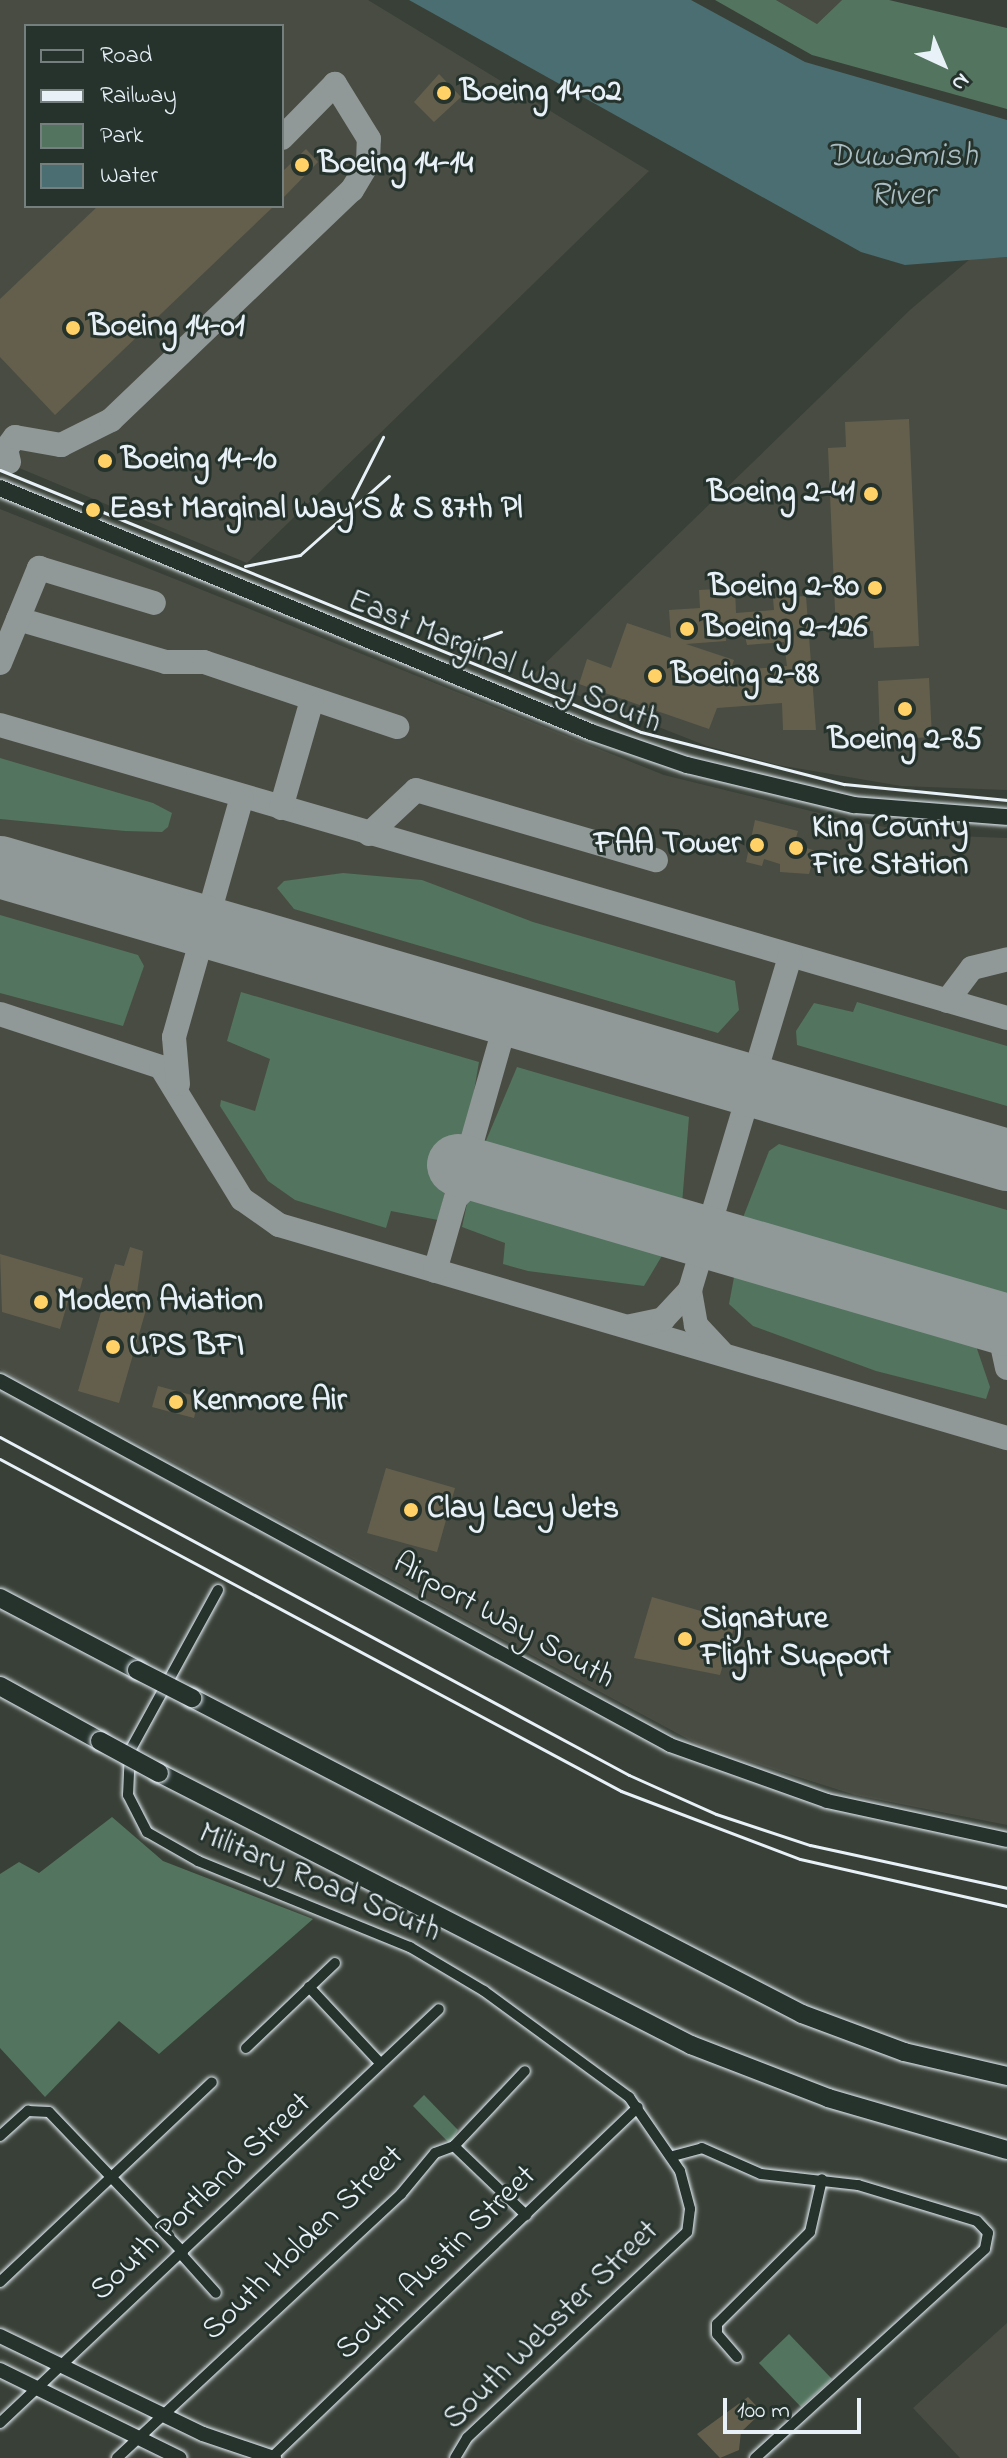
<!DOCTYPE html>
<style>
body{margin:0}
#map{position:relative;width:1007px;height:2458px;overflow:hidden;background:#394037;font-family:"Indie Flower",sans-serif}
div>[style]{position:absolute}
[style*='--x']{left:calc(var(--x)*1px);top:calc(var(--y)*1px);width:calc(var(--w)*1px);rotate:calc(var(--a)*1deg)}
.built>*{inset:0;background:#494c42}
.green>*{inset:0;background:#53745e}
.water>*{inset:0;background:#4a6e71}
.taxiway>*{height:24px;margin:-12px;padding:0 12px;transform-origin:12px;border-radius:12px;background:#909898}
.runway>*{height:62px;margin:-31px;padding:0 31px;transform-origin:31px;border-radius:31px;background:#909898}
.building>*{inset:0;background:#645f4d}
.roads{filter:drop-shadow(0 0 2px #e8f1f8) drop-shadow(0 0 2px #e8f1f8)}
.minor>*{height:10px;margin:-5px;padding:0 5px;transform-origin:5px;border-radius:5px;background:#26332d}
.secondary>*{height:14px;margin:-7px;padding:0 7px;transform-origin:7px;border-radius:7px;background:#26332d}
.primary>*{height:16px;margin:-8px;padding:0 8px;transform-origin:8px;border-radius:8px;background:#26332d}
.motorway>*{height:18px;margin:-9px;padding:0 9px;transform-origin:9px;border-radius:9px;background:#26332d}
.rail>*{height:3px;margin:-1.5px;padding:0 1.5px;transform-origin:1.5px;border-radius:1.5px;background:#e8f1f8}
.bridges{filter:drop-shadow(0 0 2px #e8f1f8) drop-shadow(0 0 2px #e8f1f8)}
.motorway-bridge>*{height:18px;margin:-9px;padding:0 9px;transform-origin:9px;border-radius:9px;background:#26332d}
.dots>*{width:22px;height:22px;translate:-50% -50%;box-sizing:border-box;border:4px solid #26332d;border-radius:50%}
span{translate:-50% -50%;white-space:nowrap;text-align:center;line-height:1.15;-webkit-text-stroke:6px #26332d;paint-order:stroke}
.poi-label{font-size:32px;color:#e8f1f8;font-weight:700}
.left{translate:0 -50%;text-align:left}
.right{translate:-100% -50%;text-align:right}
.street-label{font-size:32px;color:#e8f1f8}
.water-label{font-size:34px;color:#a9bdc2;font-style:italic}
.legend{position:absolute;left:24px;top:24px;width:260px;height:184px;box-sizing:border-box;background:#26332d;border:2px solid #747f7e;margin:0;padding:10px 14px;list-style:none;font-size:24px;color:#e8f1f8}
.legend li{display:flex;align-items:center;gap:16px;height:40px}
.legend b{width:40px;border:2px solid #747f7e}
.north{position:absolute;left:903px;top:24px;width:80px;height:80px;-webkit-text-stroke:6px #26332d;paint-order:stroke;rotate:136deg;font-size:22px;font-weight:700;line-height:32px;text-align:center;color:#e8f1f8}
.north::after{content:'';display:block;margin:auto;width:28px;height:36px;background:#e8f1f8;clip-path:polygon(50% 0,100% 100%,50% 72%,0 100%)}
.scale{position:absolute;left:723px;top:2398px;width:138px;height:36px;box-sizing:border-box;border:4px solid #e8f1f8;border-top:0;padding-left:10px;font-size:24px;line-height:28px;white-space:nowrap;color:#e8f1f8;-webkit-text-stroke:6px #26332d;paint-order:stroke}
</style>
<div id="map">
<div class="built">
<i style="clip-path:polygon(evenodd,0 0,368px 0,649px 171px,247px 563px,0 460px,0 0,26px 26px,282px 26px,282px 206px,26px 206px,26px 26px)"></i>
<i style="clip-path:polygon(776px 0,842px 0,817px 24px)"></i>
<i style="clip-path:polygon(1007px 257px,1007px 790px,901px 786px,778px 765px,707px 746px,531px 677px,910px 310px,970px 259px)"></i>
<i style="clip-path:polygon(0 509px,664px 775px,852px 821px,930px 835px,1007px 838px,1007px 1825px,855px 1795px,701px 1746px,0 1369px)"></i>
<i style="clip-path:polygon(1007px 2323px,1007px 2458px,960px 2458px,913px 2408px)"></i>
</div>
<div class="green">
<i style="clip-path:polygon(715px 0,776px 0,817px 24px,842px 0,889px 0,1007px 28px,1007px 109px,812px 55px)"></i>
<i style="clip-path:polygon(0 758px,153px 803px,172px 813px,168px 827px,162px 832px,125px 831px,0 819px)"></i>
<i style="clip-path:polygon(343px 873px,422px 880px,533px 922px,735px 981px,739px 1010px,718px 1033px,294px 909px,277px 888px,284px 881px)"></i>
<i style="clip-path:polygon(0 915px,138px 955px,144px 966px,123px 1026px,0 993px)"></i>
<i style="clip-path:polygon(241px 992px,479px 1062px,466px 1138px,459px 1136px,438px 1220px,391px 1211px,386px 1228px,295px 1200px,268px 1181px,220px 1106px,221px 1100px,255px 1111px,270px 1059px,227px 1041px)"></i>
<i style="clip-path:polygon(857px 1002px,1007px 1046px,1007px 1106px,797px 1045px,796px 1031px,814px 1003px,853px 1012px)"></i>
<i style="clip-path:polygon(517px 1067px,689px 1117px,682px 1204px,485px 1143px)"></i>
<i style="clip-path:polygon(779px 1144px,1007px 1210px,1007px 1297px,742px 1220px,769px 1151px)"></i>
<i style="clip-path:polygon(469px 1194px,481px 1194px,666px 1249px,644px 1286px,528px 1271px,503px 1264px,505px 1243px,462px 1227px)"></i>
<i style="clip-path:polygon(735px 1272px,974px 1340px,990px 1387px,986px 1399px,876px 1371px,753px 1326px,729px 1304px)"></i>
<i style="clip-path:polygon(112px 1817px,163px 1861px,313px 1919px,159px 2054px,119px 2021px,45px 2097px,0 2048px,0 1874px,19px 1862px,39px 1873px)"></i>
<i style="clip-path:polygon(424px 2095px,458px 2130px,450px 2144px,413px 2106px)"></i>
<i style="clip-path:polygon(789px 2334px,832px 2379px,801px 2407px,759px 2363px)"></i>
</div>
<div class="water">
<i style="clip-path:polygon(409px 0,691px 0,805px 62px,1007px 120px,1007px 257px,905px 265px,861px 252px)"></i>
</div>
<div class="taxiway">
<i style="--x:9;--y:462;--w:13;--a:-103"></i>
<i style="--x:6;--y:449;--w:15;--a:-53"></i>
<i style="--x:15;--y:437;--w:47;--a:9.9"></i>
<i style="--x:61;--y:445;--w:56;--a:-26.6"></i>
<i style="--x:111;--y:420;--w:333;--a:-43.7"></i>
<i style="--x:352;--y:190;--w:31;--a:-59"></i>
<i style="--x:368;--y:163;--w:24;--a:-88"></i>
<i style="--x:369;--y:139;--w:65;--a:-121.7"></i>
<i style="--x:335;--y:84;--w:76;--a:134.5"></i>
<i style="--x:18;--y:619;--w:154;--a:16.2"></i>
<i style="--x:166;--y:662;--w:38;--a:0"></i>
<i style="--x:204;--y:662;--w:204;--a:18.6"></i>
<i style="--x:0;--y:663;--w:103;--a:-67.7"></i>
<i style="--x:39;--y:568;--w:120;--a:16.9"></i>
<i style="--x:0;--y:725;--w:1049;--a:16.22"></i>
<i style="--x:281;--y:808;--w:112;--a:-74"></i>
<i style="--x:369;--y:834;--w:64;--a:-43.1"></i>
<i style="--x:416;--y:790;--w:250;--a:16.3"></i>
<i style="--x:947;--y:1001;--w:41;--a:-52.9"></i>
<i style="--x:972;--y:968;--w:36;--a:-14"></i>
<i style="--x:0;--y:1014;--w:169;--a:18.2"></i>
<i style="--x:161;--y:1067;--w:155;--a:58.5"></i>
<i style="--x:242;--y:1199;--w:45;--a:35.1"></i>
<i style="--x:279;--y:1225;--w:759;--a:16.31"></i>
<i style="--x:178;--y:1084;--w:47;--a:-94.9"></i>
<i style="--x:174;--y:1037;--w:249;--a:-74.2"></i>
<i style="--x:458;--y:1196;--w:28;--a:-44"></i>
<i style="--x:478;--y:1177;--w:21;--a:0"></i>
<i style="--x:435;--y:1271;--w:266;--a:-74.1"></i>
<i style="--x:997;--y:1322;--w:47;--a:77.7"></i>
<i style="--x:631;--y:1326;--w:33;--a:-12"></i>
<i style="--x:663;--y:1319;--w:40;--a:-47"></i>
<i style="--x:721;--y:1352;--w:37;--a:-133"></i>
<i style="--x:696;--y:1325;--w:36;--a:-100"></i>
<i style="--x:690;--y:1290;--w:349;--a:-73.3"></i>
</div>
<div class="runway">
<i style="--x:0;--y:867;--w:1049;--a:16.22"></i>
<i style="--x:458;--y:1165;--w:572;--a:16.25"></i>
</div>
<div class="building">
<i style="clip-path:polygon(439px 74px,461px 97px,434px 122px,414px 102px)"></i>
<i style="clip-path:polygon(306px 149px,318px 162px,282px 199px,282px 172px)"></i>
<i style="clip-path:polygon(98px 206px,274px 206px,55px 415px,0 357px,0 299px)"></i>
<i style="clip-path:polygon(909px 419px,919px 646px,874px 648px,873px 631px,836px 633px,828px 448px,846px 447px,845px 422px)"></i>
<i style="clip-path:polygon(evenodd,735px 588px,736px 613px,774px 610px,773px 598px,806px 596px,816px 730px,783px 730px,782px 703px,717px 708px,709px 729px,579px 684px,587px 659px,611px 668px,627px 623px,671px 638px,669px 610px,700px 608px,699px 590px,735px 588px,742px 623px,747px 645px,784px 642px,787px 666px,730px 671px,734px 660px,686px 644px,726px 641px,725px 625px,742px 623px)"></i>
<i style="clip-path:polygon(929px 678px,932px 737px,880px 740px,878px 681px)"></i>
<i style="clip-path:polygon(755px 820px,798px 831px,794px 844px,816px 851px,809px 874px,780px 872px,780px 864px,764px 859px,762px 866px,746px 862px)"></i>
<i style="clip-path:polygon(130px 1247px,143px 1251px,136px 1300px,148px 1303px,119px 1403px,78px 1391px,115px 1264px,124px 1266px)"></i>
<i style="clip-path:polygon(0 1254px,83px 1278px,80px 1289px,72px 1287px,60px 1329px,2px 1312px)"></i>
<i style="clip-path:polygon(158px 1386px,199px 1397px,194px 1418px,152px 1407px)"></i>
<i style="clip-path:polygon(386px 1468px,455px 1488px,437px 1552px,367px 1533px)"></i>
<i style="clip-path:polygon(652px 1597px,736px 1621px,720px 1675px,634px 1658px)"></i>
<i style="clip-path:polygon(748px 2397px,762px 2412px,741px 2432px,739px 2450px,720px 2458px,697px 2434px)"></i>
</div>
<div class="roads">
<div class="minor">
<i style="--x:218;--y:1590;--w:183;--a:118.7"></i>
<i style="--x:130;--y:1751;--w:44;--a:92.6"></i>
<i style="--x:128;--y:1795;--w:42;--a:62.8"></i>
<i style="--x:147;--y:1832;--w:59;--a:29.6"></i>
<i style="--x:198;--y:1861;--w:229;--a:22.1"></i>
<i style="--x:410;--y:1947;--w:86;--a:30.7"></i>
<i style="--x:484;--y:1991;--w:180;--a:36.2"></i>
<i style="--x:629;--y:2097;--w:90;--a:55.4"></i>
<i style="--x:680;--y:2171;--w:39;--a:75"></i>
<i style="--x:690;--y:2209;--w:23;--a:97"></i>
<i style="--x:687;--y:2232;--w:301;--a:136.9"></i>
<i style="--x:467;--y:2438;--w:23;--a:121"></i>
<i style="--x:309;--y:1987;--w:105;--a:46.9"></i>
<i style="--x:246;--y:2048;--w:123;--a:-43.7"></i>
<i style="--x:0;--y:2136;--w:38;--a:-42"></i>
<i style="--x:28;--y:2111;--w:21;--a:3"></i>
<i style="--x:49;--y:2112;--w:194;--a:46.3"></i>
<i style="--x:454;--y:2146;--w:100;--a:43.8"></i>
<i style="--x:673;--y:2156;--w:30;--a:-15"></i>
<i style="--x:702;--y:2148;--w:64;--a:23.8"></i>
<i style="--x:761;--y:2174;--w:98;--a:6.5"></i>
<i style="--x:858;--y:2185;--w:124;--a:16.8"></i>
<i style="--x:977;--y:2221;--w:16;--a:47"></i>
<i style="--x:988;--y:2233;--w:16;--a:101"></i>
<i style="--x:985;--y:2249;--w:311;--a:137.7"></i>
<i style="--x:181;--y:2254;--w:52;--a:48.1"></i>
<i style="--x:0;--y:2282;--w:291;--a:-43.3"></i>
<i style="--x:737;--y:2357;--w:30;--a:-131"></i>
<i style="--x:717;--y:2334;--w:10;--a:-90"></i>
<i style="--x:717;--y:2324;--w:131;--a:-44.7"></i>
<i style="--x:810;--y:2232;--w:54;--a:-77.2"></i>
<i style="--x:0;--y:2423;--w:603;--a:-43.32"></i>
<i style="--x:272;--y:2457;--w:506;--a:-43.72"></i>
<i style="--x:117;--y:2458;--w:388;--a:-42.9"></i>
<i style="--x:401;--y:2194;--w:53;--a:-50.3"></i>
<i style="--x:435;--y:2153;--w:20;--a:-20"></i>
<i style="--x:454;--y:2146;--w:103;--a:-46.6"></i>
</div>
<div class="secondary">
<i style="--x:0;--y:1381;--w:762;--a:28.51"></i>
<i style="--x:670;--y:1745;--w:167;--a:19.6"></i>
<i style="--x:827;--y:1801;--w:184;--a:12.2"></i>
<i style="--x:0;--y:2336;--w:225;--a:25.8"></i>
<i style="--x:203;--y:2434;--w:75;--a:18.7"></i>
<i style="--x:0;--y:2370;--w:200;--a:26.1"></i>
</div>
<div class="primary">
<i style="--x:0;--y:488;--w:639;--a:22.43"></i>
<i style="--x:591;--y:732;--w:102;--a:19"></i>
<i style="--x:687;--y:765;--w:172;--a:13.5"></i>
<i style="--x:854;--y:805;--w:153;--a:4.5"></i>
</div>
<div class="motorway">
<i style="--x:0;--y:1598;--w:155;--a:27.7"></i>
<i style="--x:0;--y:1686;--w:114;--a:28.8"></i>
<i style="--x:192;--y:1698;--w:687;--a:27.39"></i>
<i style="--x:802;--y:2014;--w:109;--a:20.4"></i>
<i style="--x:904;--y:2052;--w:106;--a:13.1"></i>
<i style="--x:159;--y:1773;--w:598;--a:27.08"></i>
<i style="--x:691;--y:2045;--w:147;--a:21.1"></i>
<i style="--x:828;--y:2098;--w:186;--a:16.2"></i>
</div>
</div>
<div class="rail">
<i style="--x:0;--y:470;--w:692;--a:22.23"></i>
<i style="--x:641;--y:732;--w:210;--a:14.4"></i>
<i style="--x:844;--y:784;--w:164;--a:5.6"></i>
<i style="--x:346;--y:510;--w:82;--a:-63.1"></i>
<i style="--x:245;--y:566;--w:56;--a:-11.3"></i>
<i style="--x:300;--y:555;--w:119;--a:-41.6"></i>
<i style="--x:436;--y:643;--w:34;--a:0"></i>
<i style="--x:470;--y:643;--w:33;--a:-20"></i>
<i style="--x:0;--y:1437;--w:714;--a:28.25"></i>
<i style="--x:629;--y:1775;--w:95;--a:24.1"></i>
<i style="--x:716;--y:1814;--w:99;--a:18.3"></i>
<i style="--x:810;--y:1845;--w:202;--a:12.3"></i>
<i style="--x:0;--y:1459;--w:704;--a:28.13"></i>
<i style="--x:621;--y:1791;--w:191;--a:20.8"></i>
<i style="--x:800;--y:1859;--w:212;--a:12.8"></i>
</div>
<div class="bridges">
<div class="motorway-bridge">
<i style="--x:137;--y:1670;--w:62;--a:27"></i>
<i style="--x:100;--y:1741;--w:67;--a:28.5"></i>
</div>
</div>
<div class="dots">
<i style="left:444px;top:93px;background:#ffd166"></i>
<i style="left:302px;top:165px;background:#ffd166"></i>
<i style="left:73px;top:328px;background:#ffd166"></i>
<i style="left:105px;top:461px;background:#ffd166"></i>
<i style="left:871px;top:494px;background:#ffd166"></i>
<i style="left:93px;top:510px;background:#ffd166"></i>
<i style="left:875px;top:588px;background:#ffd166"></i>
<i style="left:687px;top:629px;background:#ffd166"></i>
<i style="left:655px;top:676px;background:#ffd166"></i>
<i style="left:905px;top:709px;background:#ffd166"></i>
<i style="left:757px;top:845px;background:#ffd166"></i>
<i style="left:796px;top:848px;background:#ffd166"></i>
<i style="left:41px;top:1302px;background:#ffd166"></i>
<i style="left:113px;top:1347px;background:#ffd166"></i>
<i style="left:176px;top:1402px;background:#ffd166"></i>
<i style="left:411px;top:1510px;background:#ffd166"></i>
<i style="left:685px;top:1639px;background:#ffd166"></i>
</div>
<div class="poi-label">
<span class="left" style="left:460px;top:93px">Boeing 14-02</span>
<span class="left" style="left:318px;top:165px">Boeing 14-14</span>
<span class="left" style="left:89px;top:328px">Boeing 14-01</span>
<span class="left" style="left:121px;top:461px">Boeing 14-10</span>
<span class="right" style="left:855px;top:494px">Boeing 2-41</span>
<span class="left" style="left:109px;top:510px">East Marginal Way S &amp; S 87th Pl</span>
<span class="right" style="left:859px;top:588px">Boeing 2-80</span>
<span class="left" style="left:703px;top:629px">Boeing 2-126</span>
<span class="left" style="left:671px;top:676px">Boeing 2-88</span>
<span style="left:905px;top:741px">Boeing 2-85</span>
<span class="left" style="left:812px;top:848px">King County<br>Fire Station</span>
<span class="right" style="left:741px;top:845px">FAA Tower</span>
<span class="left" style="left:57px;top:1302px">Modern Aviation</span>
<span class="left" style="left:129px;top:1347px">UPS BFI</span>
<span class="left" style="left:192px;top:1402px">Kenmore Air</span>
<span class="left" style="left:427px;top:1510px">Clay Lacy Jets</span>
<span class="left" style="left:701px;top:1639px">Signature<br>Flight Support</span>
</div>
<div class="street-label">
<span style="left:504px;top:663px;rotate:22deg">East Marginal Way South</span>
<span style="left:503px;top:1622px;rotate:29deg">Airport Way South</span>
<span style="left:319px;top:1884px;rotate:23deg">Military Road South</span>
<span style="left:202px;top:2198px;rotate:-43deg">South Portland Street</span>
<span style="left:304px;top:2244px;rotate:-44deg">South Holden Street</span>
<span style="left:437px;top:2264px;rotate:-44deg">South Austin Street</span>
<span style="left:552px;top:2326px;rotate:-44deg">South Webster Street</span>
</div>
<div class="water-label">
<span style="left:902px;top:177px">Duwamish<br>River</span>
</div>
<ul class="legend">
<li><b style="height:10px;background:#26332d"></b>Road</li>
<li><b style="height:10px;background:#e8f1f8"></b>Railway</li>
<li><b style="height:22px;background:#53745e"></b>Park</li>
<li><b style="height:22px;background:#4a6e71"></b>Water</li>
</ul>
<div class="north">N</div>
<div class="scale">100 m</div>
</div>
